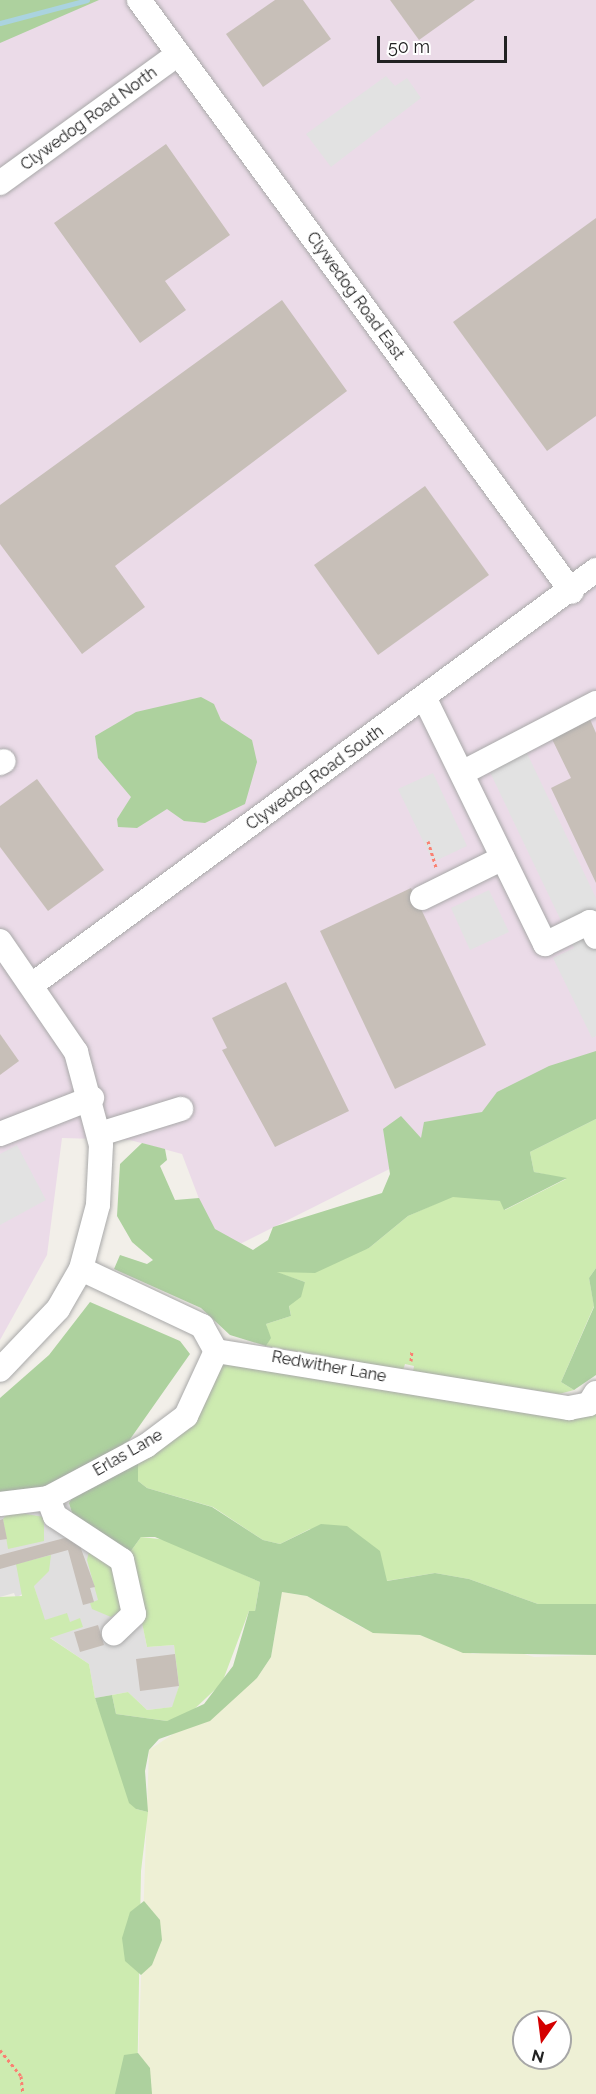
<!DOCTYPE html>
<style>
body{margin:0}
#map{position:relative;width:596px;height:2094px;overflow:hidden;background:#f2efe9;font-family:Raleway,sans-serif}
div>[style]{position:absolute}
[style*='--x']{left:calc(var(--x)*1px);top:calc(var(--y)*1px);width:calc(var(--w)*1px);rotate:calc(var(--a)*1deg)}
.residential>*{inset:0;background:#e0dfdf}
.industrial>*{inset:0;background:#ebdbe8}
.farmland>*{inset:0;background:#eef0d5}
.grass>*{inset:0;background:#cdebb0}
.forest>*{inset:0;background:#add19e}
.parking>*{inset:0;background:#e2e2e2}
.stream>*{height:5px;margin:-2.5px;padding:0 2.5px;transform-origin:2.5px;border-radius:2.5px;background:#aad3df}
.building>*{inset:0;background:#c7bfb8}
.path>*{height:3px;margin-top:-1.5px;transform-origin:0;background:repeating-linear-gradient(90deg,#fa8072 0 3px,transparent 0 6px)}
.roads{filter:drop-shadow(0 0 2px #a9a9a9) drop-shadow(0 0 2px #a9a9a9)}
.minor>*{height:24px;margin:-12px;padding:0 12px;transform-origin:12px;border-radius:12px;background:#fff}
span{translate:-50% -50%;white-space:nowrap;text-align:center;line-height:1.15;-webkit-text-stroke:4.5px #fff;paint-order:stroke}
.street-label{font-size:16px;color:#222}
.north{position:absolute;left:512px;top:2010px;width:60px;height:60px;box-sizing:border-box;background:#fff;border:2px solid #a7a7a7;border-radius:50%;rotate:194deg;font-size:16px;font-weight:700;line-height:24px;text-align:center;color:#222}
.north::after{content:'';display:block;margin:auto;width:21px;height:27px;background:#d40000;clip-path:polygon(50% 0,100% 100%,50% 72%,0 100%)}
.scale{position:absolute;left:377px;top:36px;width:130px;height:27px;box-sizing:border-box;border:3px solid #222;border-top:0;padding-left:8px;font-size:18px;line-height:21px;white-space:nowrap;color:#222;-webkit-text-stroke:4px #fff;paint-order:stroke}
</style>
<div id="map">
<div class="residential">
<i style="clip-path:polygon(69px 1503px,73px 1516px,128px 1555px,147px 1647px,174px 1645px,179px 1686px,173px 1707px,147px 1710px,128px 1692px,95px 1698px,89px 1664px,49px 1637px,34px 1586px,16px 1598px,14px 1593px,0 1597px,0 1511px,32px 1513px)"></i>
</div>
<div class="industrial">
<i style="clip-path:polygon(0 0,596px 0,596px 1073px,533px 1097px,220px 1254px,182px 1154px,130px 1140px,62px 1138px,47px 1255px,0 1340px)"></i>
</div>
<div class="farmland">
<i style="clip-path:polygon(evenodd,282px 1592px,307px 1596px,363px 1628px,420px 1635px,473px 1654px,511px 1650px,534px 1657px,596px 1655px,596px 2094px,137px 2094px,149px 1750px,257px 1678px,271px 1657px,282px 1592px,524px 2022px,560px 2022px,560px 2058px,524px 2058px,524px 2022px)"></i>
</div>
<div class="grass">
<i style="clip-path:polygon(596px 1119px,596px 1268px,589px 1278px,594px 1306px,561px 1382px,574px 1390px,559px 1394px,413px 1372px,414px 1366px,405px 1364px,403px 1370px,266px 1346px,270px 1338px,266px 1324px,291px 1316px,289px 1305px,305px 1282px,275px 1272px,369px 1248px,408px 1216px,453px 1196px,501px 1201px,505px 1210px,566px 1179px,534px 1172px,530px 1152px)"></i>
<i style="clip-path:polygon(226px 1361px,569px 1414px,596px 1399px,596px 1604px,538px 1604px,469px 1579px,435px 1573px,386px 1581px,383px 1570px,310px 1529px,280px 1544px,263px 1540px,213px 1507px,147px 1488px,138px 1481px,138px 1460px,192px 1427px,215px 1371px)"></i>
<i style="clip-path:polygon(9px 1511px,44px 1517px,44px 1541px,8px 1549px,3px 1519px)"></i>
<i style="clip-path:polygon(141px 1537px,168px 1540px,260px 1582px,255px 1611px,249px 1611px,222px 1683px,188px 1715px,167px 1721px,116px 1714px,112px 1695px,128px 1692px,147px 1710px,172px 1707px,179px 1686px,174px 1645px,147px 1647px,128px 1555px)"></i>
<i style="clip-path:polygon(90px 1547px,113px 1563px,122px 1610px,111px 1617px,92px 1609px,90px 1603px,98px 1600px,87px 1560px)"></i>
<i style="clip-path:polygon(51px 1555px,49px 1571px,34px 1586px,45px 1620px,67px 1613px,70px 1622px,80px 1618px,83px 1627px,50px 1638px,89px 1664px,95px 1698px,136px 1809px,148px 1812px,141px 1871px,137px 2094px,0 2094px,0 1597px,22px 1596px,16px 1564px)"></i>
</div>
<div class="forest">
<i style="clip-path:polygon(0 0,99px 0,0 43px)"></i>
<i style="clip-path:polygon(201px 697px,214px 704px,221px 720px,252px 740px,257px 762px,245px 804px,205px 823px,184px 821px,167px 809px,137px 828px,118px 827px,117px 819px,131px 797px,98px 758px,95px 736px,136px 712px)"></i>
<i style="clip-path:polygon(596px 1051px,596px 1119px,530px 1152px,534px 1172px,567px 1178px,504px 1210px,500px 1201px,453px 1197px,408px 1216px,369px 1248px,315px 1273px,277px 1272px,305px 1282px,301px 1297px,289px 1306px,291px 1316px,266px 1324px,271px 1338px,266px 1346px,230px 1335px,201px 1308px,114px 1269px,120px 1255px,147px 1264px,153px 1260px,132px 1242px,117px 1216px,120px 1164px,142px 1143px,165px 1149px,167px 1160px,160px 1166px,175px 1200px,199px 1198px,215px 1229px,253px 1250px,268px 1240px,273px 1227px,382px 1193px,390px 1174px,383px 1129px,401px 1116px,421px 1138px,424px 1122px,482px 1112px,497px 1092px,549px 1066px)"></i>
<i style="clip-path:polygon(596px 1268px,596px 1375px,574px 1390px,561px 1382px,594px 1307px,589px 1278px)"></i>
<i style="clip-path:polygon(90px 1302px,180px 1341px,190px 1354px,126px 1445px,45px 1491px,0 1497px,0 1398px,49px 1355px)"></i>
<i style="clip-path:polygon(138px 1460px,138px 1481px,147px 1488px,212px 1507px,263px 1540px,280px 1544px,321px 1524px,347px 1526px,380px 1551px,387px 1581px,435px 1573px,469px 1579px,538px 1604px,596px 1604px,596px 1655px,463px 1653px,420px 1635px,373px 1633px,307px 1596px,282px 1592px,271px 1657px,257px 1678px,210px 1721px,159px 1739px,149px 1750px,145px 1771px,148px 1812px,136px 1809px,129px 1803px,95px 1698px,112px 1695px,116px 1714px,167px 1721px,204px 1704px,233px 1666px,249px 1611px,255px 1611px,260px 1582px,155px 1537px,141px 1537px,128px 1555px,73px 1516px,69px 1503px,78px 1488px)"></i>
<i style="clip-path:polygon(144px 1901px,160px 1920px,162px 1940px,152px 1965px,141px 1975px,125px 1961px,122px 1938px,130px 1912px)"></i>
<i style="clip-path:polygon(138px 2053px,150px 2068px,152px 2094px,115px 2094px,124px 2055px)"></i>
</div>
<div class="parking">
<i style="clip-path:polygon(386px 76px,395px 86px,407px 78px,421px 98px,331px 167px,306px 134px)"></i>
<i style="clip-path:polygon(525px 749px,596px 898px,596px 1036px,592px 1038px,553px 958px,574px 948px,487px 766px)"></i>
<i style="clip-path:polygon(433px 773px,467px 846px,433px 862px,398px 789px)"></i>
<i style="clip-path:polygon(489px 890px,509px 932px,470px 950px,451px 908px)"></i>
<i style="clip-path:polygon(17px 1145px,46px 1200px,0 1225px,0 1154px)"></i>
</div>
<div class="stream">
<i style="--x:0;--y:23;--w:90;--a:-14.8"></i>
</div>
<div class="building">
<i style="clip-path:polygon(275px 0,303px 0,331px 39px,263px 87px,226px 34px)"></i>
<i style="clip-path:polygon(390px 0,475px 0,419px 40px)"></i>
<i style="clip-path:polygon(166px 144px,230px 235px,165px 281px,186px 310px,140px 343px,54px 223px)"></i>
<i style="clip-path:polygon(596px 218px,596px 416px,547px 451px,453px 322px)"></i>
<i style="clip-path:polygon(282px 300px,347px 391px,115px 566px,145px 607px,82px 654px,0 544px,0 505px)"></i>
<i style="clip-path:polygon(425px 486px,489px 575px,378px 655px,314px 565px)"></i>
<i style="clip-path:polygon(589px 717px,596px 733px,596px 883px,551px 788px,571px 778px,550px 735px)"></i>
<i style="clip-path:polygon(37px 779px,104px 870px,48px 911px,0 847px,0 806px)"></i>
<i style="clip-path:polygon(411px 888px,486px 1045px,395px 1089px,320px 931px)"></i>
<i style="clip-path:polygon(286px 982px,349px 1111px,275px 1147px,222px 1050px,227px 1048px,212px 1018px)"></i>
<i style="clip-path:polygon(0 1034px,19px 1061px,0 1075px)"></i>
<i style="clip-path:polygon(3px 1519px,7px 1539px,0 1540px,0 1520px)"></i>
<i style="clip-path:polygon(76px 1535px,95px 1587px,90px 1588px,94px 1602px,83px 1605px,68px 1550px,0 1569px,0 1555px)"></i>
<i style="clip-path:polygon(98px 1625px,104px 1645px,80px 1652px,74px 1632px)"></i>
<i style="clip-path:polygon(175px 1654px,179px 1686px,140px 1691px,136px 1659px)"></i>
</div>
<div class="path">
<i style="--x:428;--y:841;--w:28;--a:73"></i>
<i style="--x:411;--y:1361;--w:11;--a:-85"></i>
<i style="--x:0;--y:2050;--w:33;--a:51"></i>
<i style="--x:21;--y:2076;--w:18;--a:84"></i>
</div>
<div class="roads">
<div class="minor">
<i style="--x:139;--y:0;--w:733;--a:53.82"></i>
<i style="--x:0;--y:183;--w:218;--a:-35.9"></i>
<i style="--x:425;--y:699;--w:273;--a:63.9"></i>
<i style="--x:545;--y:944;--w:50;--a:-26.1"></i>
<i style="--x:590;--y:922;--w:16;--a:68"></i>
<i style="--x:0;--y:763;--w:4;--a:-27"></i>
<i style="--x:462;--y:773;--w:151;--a:-27.6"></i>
<i style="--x:422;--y:898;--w:90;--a:-26.3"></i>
<i style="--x:0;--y:941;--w:135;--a:55.6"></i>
<i style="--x:76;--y:1052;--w:96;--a:75"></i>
<i style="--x:101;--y:1145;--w:60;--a:92.9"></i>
<i style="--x:98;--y:1205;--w:66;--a:104.9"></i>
<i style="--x:81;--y:1269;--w:46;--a:119.9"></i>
<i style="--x:58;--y:1309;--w:84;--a:133.6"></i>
<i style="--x:33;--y:984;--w:699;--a:-36.33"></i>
<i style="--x:0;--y:1134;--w:99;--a:-21.4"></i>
<i style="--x:100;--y:1134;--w:85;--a:-17.2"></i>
<i style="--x:81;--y:1269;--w:134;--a:25.2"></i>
<i style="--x:202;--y:1326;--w:29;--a:61"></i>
<i style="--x:216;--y:1351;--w:358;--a:9.2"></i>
<i style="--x:569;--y:1408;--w:20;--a:-11"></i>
<i style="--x:589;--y:1404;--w:13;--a:-58"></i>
<i style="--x:48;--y:1498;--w:19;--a:69"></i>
<i style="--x:55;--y:1516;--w:80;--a:33.3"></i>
<i style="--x:122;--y:1560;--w:55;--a:77.5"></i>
<i style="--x:134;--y:1614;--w:28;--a:136"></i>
<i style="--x:0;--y:1504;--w:48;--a:-7.1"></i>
<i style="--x:48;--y:1498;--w:111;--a:-28"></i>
<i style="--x:146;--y:1446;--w:50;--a:-36.9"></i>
<i style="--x:186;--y:1416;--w:72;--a:-65.2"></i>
</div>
</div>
<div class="street-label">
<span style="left:89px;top:119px;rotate:-36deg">Clywedog Road North</span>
<span style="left:355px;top:296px;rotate:54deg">Clywedog Road East</span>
<span style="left:315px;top:778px;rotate:-36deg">Clywedog Road South</span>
<span style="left:329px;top:1367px;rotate:10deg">Redwither Lane</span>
<span style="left:128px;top:1453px;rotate:-30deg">Erlas Lane</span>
</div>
<div class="north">N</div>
<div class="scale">50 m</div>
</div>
